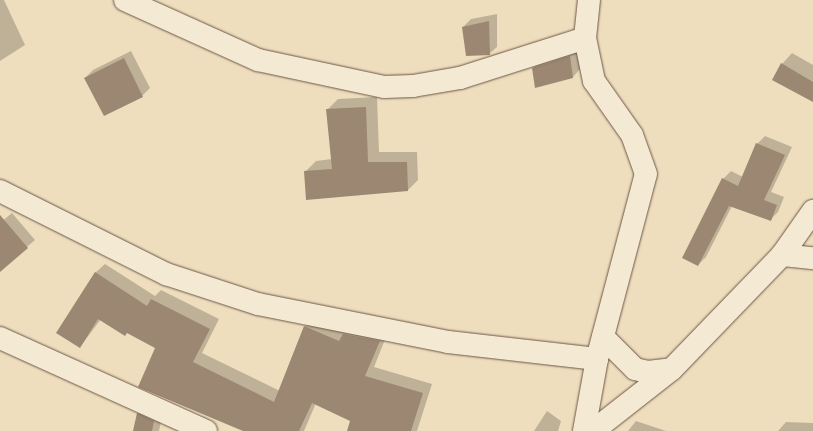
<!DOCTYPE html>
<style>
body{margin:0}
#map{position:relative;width:813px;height:431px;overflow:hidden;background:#eedebd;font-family:"IM FELL DW Pica",serif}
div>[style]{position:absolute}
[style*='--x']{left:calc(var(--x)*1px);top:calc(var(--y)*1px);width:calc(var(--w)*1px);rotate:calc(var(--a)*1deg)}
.shadow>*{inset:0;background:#0003}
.building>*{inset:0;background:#9b8772}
.roads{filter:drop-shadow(0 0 1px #6d5647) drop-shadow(0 0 1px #6d5647)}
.minor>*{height:22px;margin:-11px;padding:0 11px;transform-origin:11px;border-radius:11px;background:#f4ead4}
span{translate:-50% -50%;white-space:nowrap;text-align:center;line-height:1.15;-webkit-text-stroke:3.5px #f4ead4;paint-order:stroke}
</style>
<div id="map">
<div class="shadow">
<i style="clip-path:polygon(0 0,4px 0,25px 45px,0 61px)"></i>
<i style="clip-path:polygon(497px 14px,497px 47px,489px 54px,463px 27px,471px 19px)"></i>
<i style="clip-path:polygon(577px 49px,580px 69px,573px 77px,533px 68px,541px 61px)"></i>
<i style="clip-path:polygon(131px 51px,150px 88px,142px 96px,85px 78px,93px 70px)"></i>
<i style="clip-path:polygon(792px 53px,813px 65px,813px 101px,782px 64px)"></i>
<i style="clip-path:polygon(377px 97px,379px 152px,417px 152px,418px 180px,408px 190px,305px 172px,316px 161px,332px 159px,327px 110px,338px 99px)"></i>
<i style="clip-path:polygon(765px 136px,792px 147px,771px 192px,784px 197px,778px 212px,770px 220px,732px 206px,706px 257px,698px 265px,723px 179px,731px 171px,743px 177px,757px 144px)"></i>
<i style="clip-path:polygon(12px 213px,35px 240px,0 270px,0 223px)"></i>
<i style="clip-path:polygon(105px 264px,155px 296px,161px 290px,219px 319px,202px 353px,280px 391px,305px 327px,314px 317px,388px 332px,374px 367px,432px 384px,417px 431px,348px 431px,351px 420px,316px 403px,304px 431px,244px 431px,157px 347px,101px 319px,80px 347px,95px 273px)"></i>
<i style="clip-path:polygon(147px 405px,163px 412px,159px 431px,134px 431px,138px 414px)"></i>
<i style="clip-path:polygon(547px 411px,561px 421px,558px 431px,534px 431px)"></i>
<i style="clip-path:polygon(636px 421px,666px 431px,628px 431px)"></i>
<i style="clip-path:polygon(786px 422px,813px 423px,813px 431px,778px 431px)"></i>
</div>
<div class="building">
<i style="clip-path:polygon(489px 21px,490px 55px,466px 56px,462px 27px)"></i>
<i style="clip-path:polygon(570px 56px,573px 78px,535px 88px,532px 68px)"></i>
<i style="clip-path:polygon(124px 58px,143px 97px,104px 116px,84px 78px)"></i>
<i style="clip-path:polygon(781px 63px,813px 82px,813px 102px,772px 80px)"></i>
<i style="clip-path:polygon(366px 107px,368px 162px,407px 162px,408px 191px,306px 200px,304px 171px,332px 169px,326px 109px)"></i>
<i style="clip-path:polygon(756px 143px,785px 155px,764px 200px,777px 205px,771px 221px,729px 206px,698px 266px,682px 258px,722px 178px,738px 186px)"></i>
<i style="clip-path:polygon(0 215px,28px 248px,0 272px)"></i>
<i style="clip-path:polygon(95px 272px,147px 306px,151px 299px,210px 329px,193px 362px,274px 402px,304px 326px,339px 341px,343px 334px,380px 341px,365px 376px,423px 393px,411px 431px,347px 431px,350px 421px,312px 403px,299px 431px,243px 431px,138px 387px,155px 348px,127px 333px,125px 336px,98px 319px,80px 348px,56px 333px)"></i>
<i style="clip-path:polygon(137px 413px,154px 421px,152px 431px,133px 431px)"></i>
</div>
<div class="roads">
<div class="minor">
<i style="--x:125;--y:0;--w:146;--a:24.3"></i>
<i style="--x:258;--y:60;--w:129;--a:12.1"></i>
<i style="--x:384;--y:87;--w:29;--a:-2"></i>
<i style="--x:413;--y:86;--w:48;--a:-9.7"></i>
<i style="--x:460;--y:78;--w:131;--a:-17.7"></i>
<i style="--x:0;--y:191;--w:186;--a:26.6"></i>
<i style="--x:166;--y:274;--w:97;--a:18.1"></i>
<i style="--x:258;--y:304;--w:194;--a:11.3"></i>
<i style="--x:448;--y:342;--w:150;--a:6.5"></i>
<i style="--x:782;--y:255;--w:31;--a:6"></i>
<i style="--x:603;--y:337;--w:45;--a:45"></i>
<i style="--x:635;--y:369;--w:13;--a:13"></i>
<i style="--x:648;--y:372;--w:24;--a:-7"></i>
<i style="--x:0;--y:338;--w:226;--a:24.3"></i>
<i style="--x:584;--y:431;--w:73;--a:-79.8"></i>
<i style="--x:597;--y:359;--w:191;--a:-75.2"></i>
<i style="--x:646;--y:174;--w:41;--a:-109.7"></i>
<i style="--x:632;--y:135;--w:66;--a:-125.1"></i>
<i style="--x:594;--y:81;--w:44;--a:-101.8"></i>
<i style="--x:585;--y:38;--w:38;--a:-84"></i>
<i style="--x:593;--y:431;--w:100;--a:-38.1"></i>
<i style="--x:672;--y:369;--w:158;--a:-46"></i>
<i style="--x:782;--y:255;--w:54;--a:-54.8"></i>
</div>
</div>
</div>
